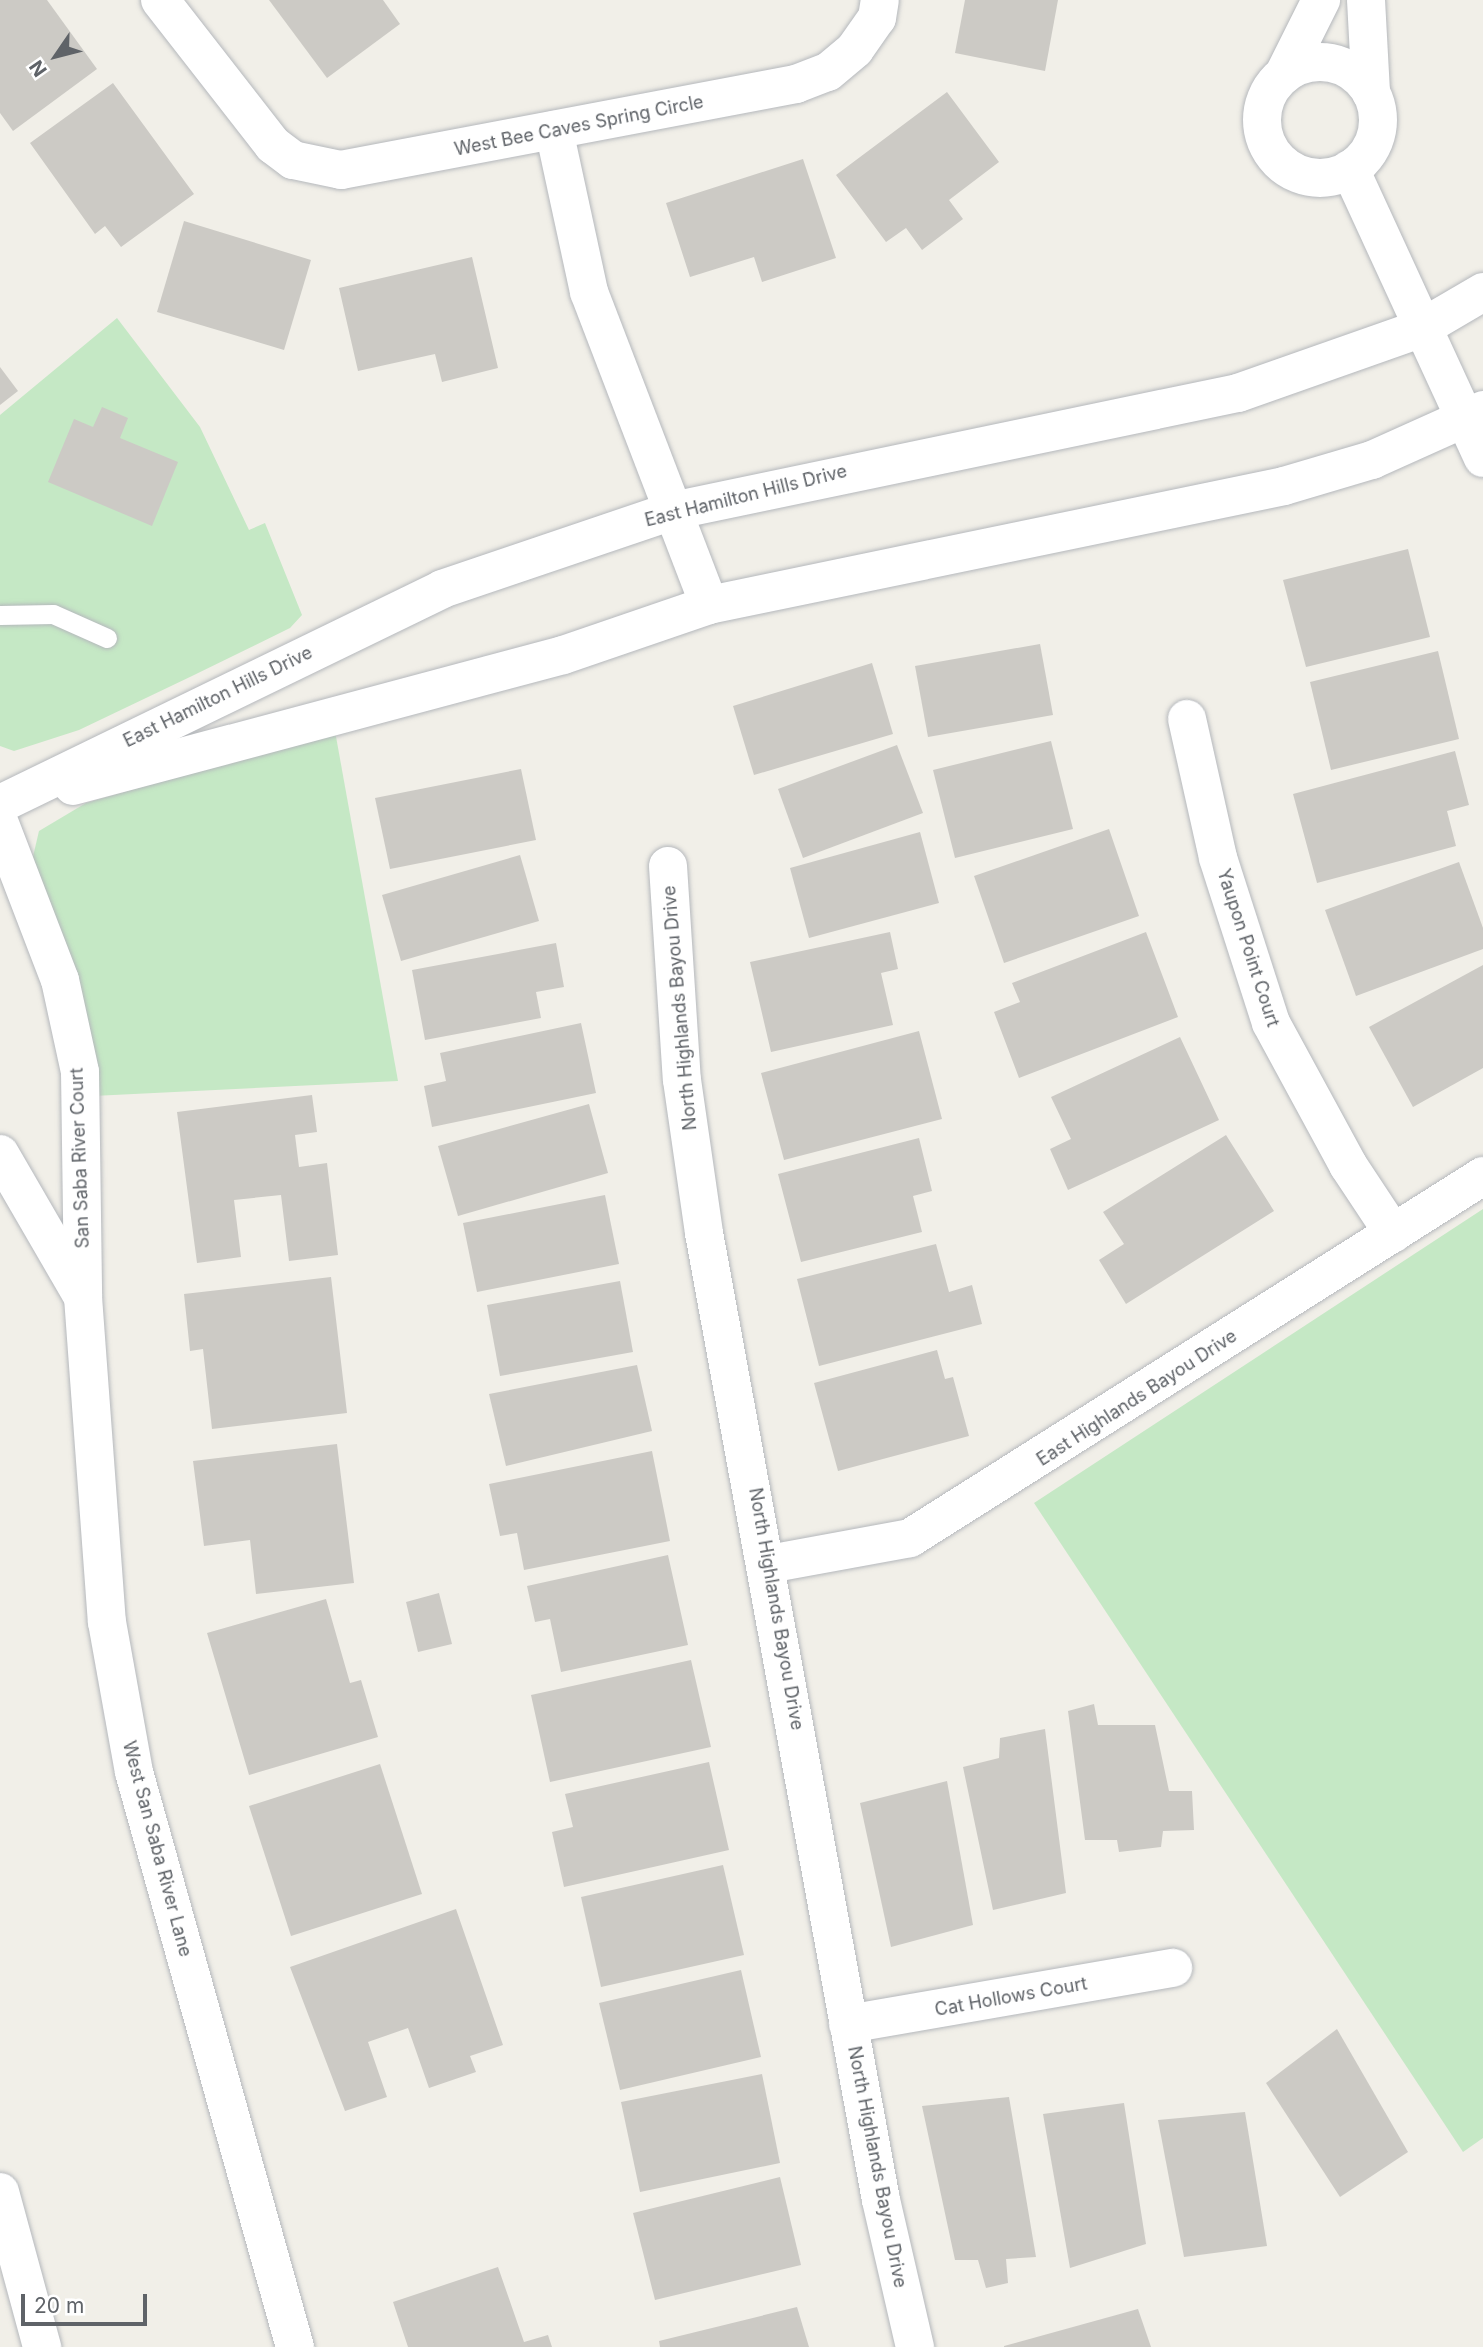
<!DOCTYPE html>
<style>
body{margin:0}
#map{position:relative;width:1483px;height:2347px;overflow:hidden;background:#f1efe8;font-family:Inter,sans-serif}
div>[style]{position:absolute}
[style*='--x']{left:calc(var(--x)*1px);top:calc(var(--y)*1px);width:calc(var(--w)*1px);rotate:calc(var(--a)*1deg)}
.green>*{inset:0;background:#c5e8c5}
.building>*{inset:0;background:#cccac5}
.roads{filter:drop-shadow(0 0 2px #b5b8bc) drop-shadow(0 0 2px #b5b8bc)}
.lane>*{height:19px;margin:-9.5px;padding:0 9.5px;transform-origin:9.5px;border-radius:9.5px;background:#fff}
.street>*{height:38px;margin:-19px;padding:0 19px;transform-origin:19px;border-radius:19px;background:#fff}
.street>.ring{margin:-19px;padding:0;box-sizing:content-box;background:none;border:38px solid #fff;border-radius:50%}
.secondary>*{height:38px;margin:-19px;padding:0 19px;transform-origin:19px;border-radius:19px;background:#fff}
span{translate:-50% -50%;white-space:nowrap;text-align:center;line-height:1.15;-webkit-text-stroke:5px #fff;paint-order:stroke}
.street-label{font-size:18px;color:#5f6368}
.north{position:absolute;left:21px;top:21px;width:70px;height:70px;-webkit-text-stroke:5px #fff;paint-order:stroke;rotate:235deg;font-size:19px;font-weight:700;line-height:28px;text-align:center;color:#5f6368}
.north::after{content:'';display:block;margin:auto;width:24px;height:32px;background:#5f6368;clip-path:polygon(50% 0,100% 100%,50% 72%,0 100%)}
.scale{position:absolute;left:21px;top:2294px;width:126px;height:32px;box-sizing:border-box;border:4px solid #5f6368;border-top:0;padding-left:9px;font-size:21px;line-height:24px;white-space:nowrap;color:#5f6368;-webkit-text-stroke:5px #fff;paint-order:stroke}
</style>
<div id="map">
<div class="green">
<i style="clip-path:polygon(117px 318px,200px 427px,249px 530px,265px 523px,302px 615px,290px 628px,192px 676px,79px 730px,14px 751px,0 746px,0 415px)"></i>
<i style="clip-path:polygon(335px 731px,398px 1081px,93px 1096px,31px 865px,39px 831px,86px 803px)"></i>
<i style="clip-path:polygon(1483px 1209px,1483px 2138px,1463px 2152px,1034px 1503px)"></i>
</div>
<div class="building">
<i style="clip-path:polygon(0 0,47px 0,97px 69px,13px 131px,0 113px)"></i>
<i style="clip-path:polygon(269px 0,383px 0,400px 24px,327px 78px)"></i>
<i style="clip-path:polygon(965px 0,1058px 0,1045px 71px,955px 53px)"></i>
<i style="clip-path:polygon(113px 83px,194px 194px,121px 247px,105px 226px,95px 234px,30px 143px)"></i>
<i style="clip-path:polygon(947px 92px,999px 162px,949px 200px,963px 219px,922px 250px,906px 228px,886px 242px,836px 175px)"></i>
<i style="clip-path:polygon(803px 159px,836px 258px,762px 282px,754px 257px,690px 277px,666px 203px)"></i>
<i style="clip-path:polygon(184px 221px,311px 260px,284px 350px,157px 312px)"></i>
<i style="clip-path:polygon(472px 257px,498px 368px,442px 382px,435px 354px,358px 371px,339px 288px)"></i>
<i style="clip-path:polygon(0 367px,18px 391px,0 405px)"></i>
<i style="clip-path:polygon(102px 407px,128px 418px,120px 438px,178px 462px,152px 526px,48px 482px,74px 419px,93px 427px)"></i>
<i style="clip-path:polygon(1408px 549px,1430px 637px,1306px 667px,1283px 580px)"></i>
<i style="clip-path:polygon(1040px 644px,1053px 715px,928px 737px,915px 666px)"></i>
<i style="clip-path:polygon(1438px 651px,1459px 739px,1331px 770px,1310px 682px)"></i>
<i style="clip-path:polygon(872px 663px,893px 734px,754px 775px,733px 706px)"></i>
<i style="clip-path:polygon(1051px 741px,1073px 829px,955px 858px,933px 770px)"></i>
<i style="clip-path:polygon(897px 745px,923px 813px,803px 858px,778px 789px)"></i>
<i style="clip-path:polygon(1455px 751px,1469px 805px,1447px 811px,1456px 846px,1317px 883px,1293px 794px)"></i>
<i style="clip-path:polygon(521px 769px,536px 840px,390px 869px,375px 798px)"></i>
<i style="clip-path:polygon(1109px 829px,1139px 916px,1004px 963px,974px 876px)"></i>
<i style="clip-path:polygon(920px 832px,939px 903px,809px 938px,790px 868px)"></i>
<i style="clip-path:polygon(520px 855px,539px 921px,401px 961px,382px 895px)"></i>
<i style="clip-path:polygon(1459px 862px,1483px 928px,1483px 949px,1356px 996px,1325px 910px)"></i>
<i style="clip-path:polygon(890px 932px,898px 969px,881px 973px,893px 1025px,771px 1052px,750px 962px)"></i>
<i style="clip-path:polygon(1146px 932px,1178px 1017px,1019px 1078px,994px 1012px,1020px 1002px,1012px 983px)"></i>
<i style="clip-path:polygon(556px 943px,564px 987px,536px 992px,541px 1018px,425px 1040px,412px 970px)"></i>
<i style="clip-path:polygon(1483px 965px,1483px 1068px,1413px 1107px,1369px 1027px)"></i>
<i style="clip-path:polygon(581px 1023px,596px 1093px,432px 1127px,424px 1086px,446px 1081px,440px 1053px)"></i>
<i style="clip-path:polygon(919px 1031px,942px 1119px,784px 1160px,761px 1073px)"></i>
<i style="clip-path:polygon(1180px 1037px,1219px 1120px,1068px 1190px,1050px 1149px,1071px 1139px,1051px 1097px)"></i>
<i style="clip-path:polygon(312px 1095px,317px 1132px,295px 1135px,299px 1167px,327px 1163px,338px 1255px,289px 1261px,281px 1195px,234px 1200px,241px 1257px,197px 1263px,177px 1112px)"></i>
<i style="clip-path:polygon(589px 1104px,608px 1173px,458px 1216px,438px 1146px)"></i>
<i style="clip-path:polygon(1226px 1135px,1274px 1211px,1126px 1304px,1099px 1260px,1124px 1244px,1103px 1212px)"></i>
<i style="clip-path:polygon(919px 1138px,932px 1191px,913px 1196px,922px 1232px,801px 1262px,778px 1174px)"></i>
<i style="clip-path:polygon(605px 1195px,619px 1264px,477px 1292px,463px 1223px)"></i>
<i style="clip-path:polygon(936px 1244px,949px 1292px,972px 1285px,982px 1324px,819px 1366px,797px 1279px)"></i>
<i style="clip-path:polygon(331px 1277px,347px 1413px,212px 1429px,203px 1349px,190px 1351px,184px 1294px)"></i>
<i style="clip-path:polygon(620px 1281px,633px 1352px,500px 1376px,487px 1305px)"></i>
<i style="clip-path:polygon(937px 1350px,945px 1379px,953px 1377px,969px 1436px,838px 1471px,814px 1383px)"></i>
<i style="clip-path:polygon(637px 1365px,652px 1431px,506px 1466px,489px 1394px)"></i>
<i style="clip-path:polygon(337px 1444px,354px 1583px,256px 1594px,250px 1540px,204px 1546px,193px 1461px)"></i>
<i style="clip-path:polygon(652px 1451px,670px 1541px,524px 1570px,517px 1533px,500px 1536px,489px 1484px)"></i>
<i style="clip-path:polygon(668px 1555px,688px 1645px,561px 1672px,550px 1619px,535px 1622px,527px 1586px)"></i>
<i style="clip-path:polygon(439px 1593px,452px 1644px,418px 1652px,406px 1602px)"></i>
<i style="clip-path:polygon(326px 1599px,350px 1683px,361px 1680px,378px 1737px,249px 1775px,207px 1633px)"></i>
<i style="clip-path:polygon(691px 1660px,711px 1747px,550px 1782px,531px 1695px)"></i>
<i style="clip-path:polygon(1094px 1704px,1098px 1725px,1155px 1725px,1169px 1791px,1192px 1791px,1194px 1830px,1163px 1831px,1161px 1847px,1119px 1852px,1117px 1840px,1085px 1840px,1068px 1711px)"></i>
<i style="clip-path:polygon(1045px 1729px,1066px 1893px,993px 1910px,963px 1767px,999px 1758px,1000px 1738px)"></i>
<i style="clip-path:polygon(709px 1762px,729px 1850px,564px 1887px,552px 1832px,573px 1827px,565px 1794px)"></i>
<i style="clip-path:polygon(380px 1764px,422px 1894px,291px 1936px,249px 1806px)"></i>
<i style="clip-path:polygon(947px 1781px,973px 1925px,891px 1947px,860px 1803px)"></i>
<i style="clip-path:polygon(723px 1865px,744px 1955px,601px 1987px,581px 1897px)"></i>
<i style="clip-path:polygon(456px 1909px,503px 2045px,470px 2056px,476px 2072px,429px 2088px,408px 2028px,368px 2042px,387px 2097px,345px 2111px,290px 1967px)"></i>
<i style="clip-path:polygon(741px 1970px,761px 2057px,620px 2090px,599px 2003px)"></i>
<i style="clip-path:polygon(1337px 2029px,1408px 2152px,1340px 2197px,1266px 2083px)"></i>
<i style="clip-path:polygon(762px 2074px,780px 2163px,640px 2192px,621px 2102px)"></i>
<i style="clip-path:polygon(1009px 2097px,1036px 2257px,1006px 2259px,1008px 2283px,986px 2288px,978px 2260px,955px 2260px,922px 2106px)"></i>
<i style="clip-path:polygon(1124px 2103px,1146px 2244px,1070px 2268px,1043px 2114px)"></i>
<i style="clip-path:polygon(1245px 2112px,1267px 2246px,1184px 2257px,1158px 2120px)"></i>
<i style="clip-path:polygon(780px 2177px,801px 2265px,655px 2300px,633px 2213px)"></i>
<i style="clip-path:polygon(498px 2267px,524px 2342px,548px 2335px,552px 2347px,408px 2347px,393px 2302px)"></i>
<i style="clip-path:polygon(797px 2307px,809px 2347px,660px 2347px,659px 2341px)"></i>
<i style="clip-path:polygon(1138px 2309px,1151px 2347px,1004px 2347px,1004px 2346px)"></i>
</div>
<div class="roads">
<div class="lane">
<i style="--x:0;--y:615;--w:53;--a:-1.1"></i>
<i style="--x:53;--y:614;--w:59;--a:24"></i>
</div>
<div class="street">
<i style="--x:160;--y:0;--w:184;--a:52.1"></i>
<i style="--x:273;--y:145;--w:25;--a:37"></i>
<i style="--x:293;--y:160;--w:49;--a:11.8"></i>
<i style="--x:341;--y:170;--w:463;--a:-10.7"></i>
<i style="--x:796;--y:84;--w:34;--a:-21"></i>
<i style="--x:828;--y:72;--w:35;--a:-40"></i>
<i style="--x:855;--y:49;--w:38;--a:-55"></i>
<i style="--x:877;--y:18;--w:18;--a:-81"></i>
<i style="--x:1366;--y:0;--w:93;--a:86.9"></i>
<i class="ring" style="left:1262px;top:62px;width:78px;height:78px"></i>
<i style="--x:1284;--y:74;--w:83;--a:-63.4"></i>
<i style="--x:554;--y:130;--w:166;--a:77.8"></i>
<i style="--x:589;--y:292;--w:335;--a:69"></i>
<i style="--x:1350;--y:169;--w:318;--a:65.3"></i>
<i style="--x:1187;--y:719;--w:142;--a:77.4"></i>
<i style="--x:1218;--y:858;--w:173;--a:72.2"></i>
<i style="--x:1271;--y:1023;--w:162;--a:61.5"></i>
<i style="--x:1348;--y:1165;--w:82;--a:56.5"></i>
<i style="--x:73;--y:786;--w:507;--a:-14.97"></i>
<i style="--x:563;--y:655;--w:154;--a:-18.9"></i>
<i style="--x:709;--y:605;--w:587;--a:-11.69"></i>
<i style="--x:1284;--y:486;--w:92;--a:-16.5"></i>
<i style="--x:1372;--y:460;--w:122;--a:-24.2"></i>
<i style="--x:0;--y:804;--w:492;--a:-25.9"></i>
<i style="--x:442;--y:589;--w:243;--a:-18.7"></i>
<i style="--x:672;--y:511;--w:578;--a:-11.78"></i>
<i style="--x:1238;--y:393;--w:193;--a:-19.4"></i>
<i style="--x:1420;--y:329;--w:73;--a:-30.4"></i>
<i style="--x:0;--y:824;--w:167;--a:69"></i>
<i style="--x:60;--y:980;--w:94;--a:77.7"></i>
<i style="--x:80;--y:1072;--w:225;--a:89.2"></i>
<i style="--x:83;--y:1297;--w:326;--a:85.8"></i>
<i style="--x:107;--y:1622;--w:152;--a:79.8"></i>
<i style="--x:134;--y:1772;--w:597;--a:74.36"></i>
<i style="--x:668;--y:866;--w:214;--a:86.3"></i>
<i style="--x:682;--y:1080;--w:155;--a:81.8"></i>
<i style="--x:704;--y:1233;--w:983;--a:79.63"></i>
<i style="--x:881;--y:2200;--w:151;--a:77"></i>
<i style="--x:0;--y:1154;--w:165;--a:59.9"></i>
<i style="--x:769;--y:1564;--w:143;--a:-10.4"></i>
<i style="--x:910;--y:1538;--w:678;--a:-32.28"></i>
<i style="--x:848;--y:2024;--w:330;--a:-9.8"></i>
</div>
<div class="secondary">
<i style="--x:0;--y:2192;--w:161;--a:74.8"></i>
</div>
</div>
<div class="street-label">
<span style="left:579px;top:126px;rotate:-11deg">West Bee Caves Spring Circle</span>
<span style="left:746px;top:496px;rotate:-14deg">East Hamilton Hills Drive</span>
<span style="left:218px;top:697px;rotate:-26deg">East Hamilton Hills Drive</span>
<span style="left:1248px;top:948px;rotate:72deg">Yaupon Point Court</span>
<span style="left:680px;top:1008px;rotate:-95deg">North Highlands Bayou Drive</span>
<span style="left:80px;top:1158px;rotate:-92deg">San Saba River Court</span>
<span style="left:1137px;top:1398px;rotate:-33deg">East Highlands Bayou Drive</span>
<span style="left:776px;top:1609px;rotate:80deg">North Highlands Bayou Drive</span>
<span style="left:157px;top:1849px;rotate:75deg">West San Saba River Lane</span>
<span style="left:1011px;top:1997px;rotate:-10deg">Cat Hollows Court</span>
<span style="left:877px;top:2167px;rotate:79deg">North Highlands Bayou Drive</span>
</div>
<div class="north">N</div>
<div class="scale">20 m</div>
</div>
